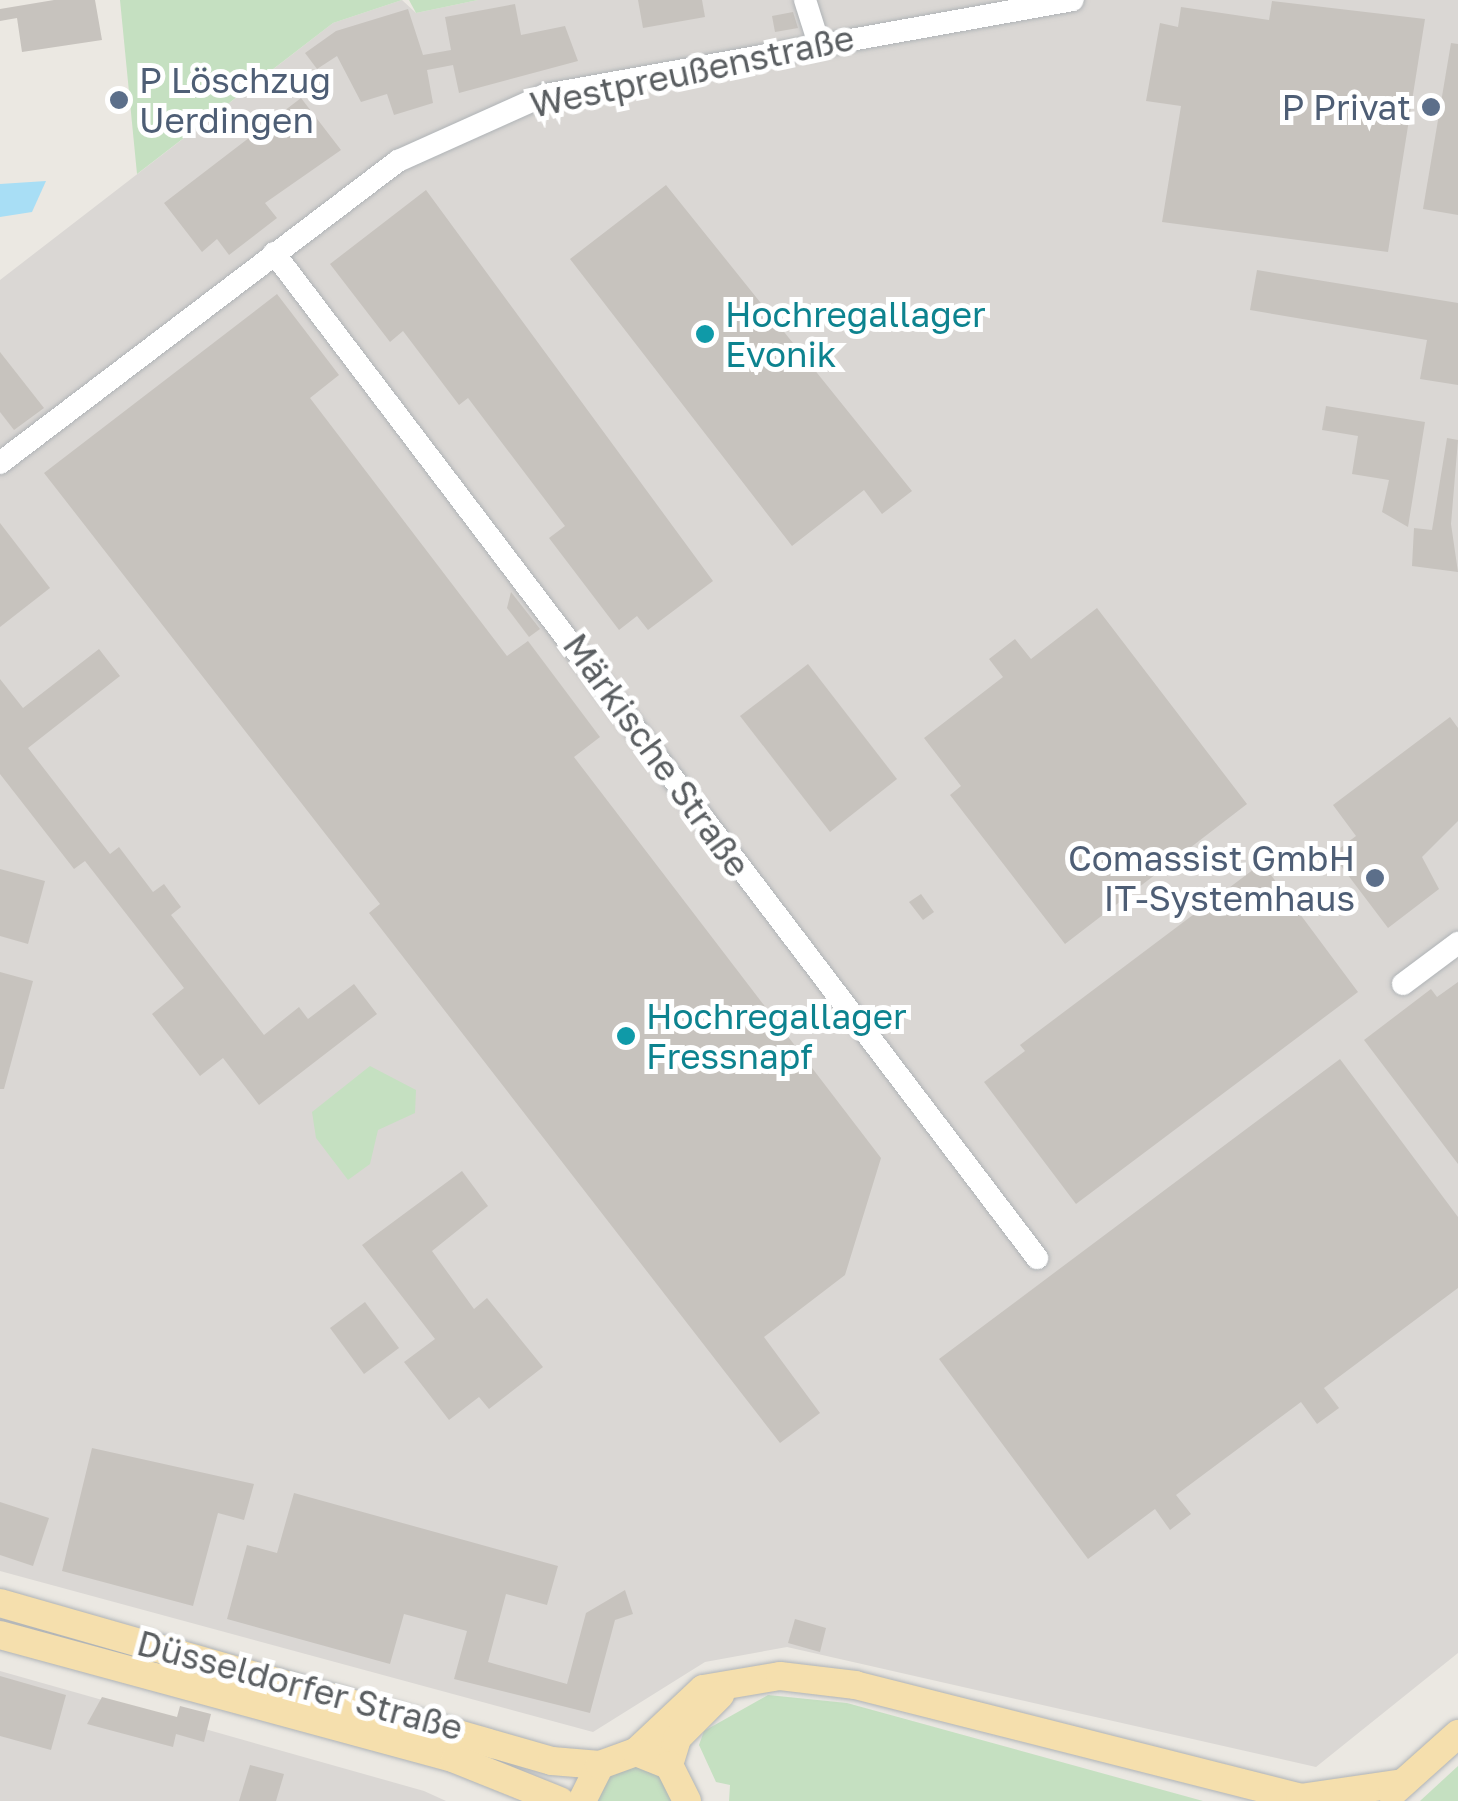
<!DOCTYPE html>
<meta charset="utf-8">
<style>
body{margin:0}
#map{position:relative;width:1458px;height:1801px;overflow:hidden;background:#ebe8e2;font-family:"Golos Text",sans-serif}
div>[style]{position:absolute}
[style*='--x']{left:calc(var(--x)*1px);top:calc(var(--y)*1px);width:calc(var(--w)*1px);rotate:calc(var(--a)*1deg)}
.industrial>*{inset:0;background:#dad7d4}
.green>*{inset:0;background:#c5e0c1}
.water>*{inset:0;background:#a8def5}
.building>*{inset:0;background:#c7c3be}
.roads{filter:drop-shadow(0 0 2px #afb3b6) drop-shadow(0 0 2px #afb3b6)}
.minor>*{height:22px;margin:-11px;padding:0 11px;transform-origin:11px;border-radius:11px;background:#fff}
.major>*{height:28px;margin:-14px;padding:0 14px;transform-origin:14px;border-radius:14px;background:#f5dfad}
.dots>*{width:28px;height:28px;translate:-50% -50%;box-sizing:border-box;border:5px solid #fff;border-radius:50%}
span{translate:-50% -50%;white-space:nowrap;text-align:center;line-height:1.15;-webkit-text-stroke:10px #fff;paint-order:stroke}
.street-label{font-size:35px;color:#5a5e61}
.service-label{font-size:35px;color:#4e5e75}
.left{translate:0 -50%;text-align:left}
.right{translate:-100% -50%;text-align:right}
.culture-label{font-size:35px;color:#0d838f}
</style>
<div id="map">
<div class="industrial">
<i style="clip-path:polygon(402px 0,416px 13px,478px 0,1458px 0,1458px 1653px,1316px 1767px,787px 1647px,705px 1662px,593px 1732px,0 1571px,0 280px,333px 23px)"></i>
<i style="clip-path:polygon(0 1671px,424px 1791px,446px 1801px,0 1801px)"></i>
</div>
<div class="green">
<i style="clip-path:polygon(120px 0,402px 0,333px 23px,137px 174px)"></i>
<i style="clip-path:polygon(409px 0,478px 0,416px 13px)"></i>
<i style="clip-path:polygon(370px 1066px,416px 1090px,415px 1113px,378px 1130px,370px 1164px,348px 1180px,316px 1138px,312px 1112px)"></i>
<i style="clip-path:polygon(768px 1695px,847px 1703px,1203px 1801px,729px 1801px,730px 1785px,716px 1782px,699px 1745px,704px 1731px)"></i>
<i style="clip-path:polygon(620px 1764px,659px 1770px,673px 1801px,593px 1801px)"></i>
<i style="clip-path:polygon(1458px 1766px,1458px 1801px,1420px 1801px)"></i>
</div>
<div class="water">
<i style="clip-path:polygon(46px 181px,32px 212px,0 217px,0 184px)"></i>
</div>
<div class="building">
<i style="clip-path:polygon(54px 0,95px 0,102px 40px,22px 52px,17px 18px,0 21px,0 9px)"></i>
<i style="clip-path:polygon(638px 0,702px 0,705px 17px,643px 28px)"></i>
<i style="clip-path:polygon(1272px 1px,1425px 19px,1388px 252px,1162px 222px,1181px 106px,1146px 101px,1160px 23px,1178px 27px,1181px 7px,1269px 20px)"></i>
<i style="clip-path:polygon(515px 4px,521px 35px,565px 26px,578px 61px,459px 93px,453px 65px,427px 70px,433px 103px,394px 115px,387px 94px,361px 102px,337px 56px,317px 69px,305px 53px,336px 31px,408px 9px,423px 55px,451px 50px,445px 17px)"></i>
<i style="clip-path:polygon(793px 12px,798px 28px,775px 32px,772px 16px)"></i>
<i style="clip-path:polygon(1451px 43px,1458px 44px,1458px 215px,1423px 209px)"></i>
<i style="clip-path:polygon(301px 98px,341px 150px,265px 203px,277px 218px,229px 255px,217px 239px,202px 252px,164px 203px)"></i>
<i style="clip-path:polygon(666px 185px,912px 491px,882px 514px,864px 490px,792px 546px,570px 259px)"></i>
<i style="clip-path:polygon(426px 190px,713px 581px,648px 630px,637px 616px,619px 630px,549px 538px,565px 526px,468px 398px,459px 405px,403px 331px,390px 342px,330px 264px)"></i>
<i style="clip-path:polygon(1257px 270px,1458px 303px,1458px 385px,1420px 379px,1427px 340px,1250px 310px)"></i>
<i style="clip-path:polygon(277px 294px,339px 375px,310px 398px,507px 656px,528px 641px,600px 737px,574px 757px,881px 1158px,845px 1275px,764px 1337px,820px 1413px,780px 1443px,369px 913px,380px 904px,44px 473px)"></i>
<i style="clip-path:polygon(0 352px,44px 408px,14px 430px,0 412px)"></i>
<i style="clip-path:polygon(1326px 406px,1425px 422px,1408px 527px,1382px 512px,1389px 480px,1352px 474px,1358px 436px,1322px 430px)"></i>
<i style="clip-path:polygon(1447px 438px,1458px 440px,1451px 524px,1458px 572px,1412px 566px,1414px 528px,1432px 530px)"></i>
<i style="clip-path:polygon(0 523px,50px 588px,0 627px)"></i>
<i style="clip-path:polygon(511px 592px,540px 629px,529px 637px,507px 608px)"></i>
<i style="clip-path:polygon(1097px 608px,1247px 804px,1065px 944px,950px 795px,961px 786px,924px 738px,1003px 677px,989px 659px,1015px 639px,1031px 659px)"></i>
<i style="clip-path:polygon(99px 649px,120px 676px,28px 748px,110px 854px,119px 847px,153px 892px,164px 884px,181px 907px,171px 915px,264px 1035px,299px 1007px,308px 1019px,354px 984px,377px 1014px,259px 1105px,223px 1058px,200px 1076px,152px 1014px,184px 988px,85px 861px,74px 869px,0 774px,0 679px,23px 708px)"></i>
<i style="clip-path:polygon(808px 664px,897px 779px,830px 832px,740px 716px)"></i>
<i style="clip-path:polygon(1450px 717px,1458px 728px,1458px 821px,1422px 857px,1439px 889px,1388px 928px,1332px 854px,1356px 836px,1333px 805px)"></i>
<i style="clip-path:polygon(1262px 863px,1358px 992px,1076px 1204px,984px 1082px,1025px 1051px,1020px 1045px)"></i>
<i style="clip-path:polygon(0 869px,45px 881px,28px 944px,0 936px)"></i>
<i style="clip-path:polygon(921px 894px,934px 912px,923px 920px,909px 902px)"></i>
<i style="clip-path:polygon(0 972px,33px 981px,4px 1089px,0 1089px)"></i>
<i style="clip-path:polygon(1458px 982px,1458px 1164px,1364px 1040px,1431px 989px,1437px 997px)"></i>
<i style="clip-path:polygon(1340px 1059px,1458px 1217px,1458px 1288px,1324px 1388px,1339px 1408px,1317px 1424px,1301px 1402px,1176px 1495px,1191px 1514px,1170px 1530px,1155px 1509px,1088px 1559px,939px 1359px)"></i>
<i style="clip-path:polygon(462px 1171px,488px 1206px,432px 1251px,474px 1309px,487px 1298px,543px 1367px,489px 1409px,479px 1397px,449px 1420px,404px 1362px,435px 1339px,362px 1245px)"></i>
<i style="clip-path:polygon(365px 1302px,399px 1348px,364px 1374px,330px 1328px)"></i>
<i style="clip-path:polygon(92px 1448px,254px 1484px,244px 1520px,218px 1513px,193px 1606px,62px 1571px)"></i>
<i style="clip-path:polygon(294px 1493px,558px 1566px,547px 1605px,506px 1594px,488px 1662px,567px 1684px,586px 1613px,625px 1590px,633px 1614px,615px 1620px,590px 1713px,454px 1679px,467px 1631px,404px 1614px,390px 1664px,227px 1619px,247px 1545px,277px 1553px)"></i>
<i style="clip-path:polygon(0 1502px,49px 1518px,33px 1566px,0 1555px)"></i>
<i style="clip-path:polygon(795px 1619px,826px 1628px,820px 1652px,788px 1643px)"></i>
<i style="clip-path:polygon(0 1676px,66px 1695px,51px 1750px,0 1736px)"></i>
<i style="clip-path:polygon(102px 1697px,177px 1717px,180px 1706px,211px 1714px,204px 1742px,176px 1734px,173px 1747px,87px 1724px)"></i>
<i style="clip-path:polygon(250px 1765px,284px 1774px,276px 1801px,239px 1801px)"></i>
</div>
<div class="roads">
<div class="minor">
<i style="--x:805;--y:0;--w:43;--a:72.4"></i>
<i style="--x:274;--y:253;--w:1262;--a:52.79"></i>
<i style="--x:0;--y:463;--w:500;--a:-37.2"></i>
<i style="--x:398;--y:161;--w:161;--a:-24.2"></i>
<i style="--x:545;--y:95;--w:536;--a:-10.2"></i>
<i style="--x:1403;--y:984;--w:69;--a:-36.7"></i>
</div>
<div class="major">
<i style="--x:0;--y:1603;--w:574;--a:15.97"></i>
<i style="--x:552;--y:1761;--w:48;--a:4.8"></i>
<i style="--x:0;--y:1635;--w:472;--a:15.2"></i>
<i style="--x:455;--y:1759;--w:113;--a:21.8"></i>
<i style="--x:636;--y:1752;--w:92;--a:-43.2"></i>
<i style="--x:703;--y:1689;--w:78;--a:-9.6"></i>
<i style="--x:780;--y:1676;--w:76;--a:6.8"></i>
<i style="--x:855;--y:1685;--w:459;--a:14.2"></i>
<i style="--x:1300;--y:1798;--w:104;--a:-8.3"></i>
<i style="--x:669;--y:1765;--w:28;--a:-73"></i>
<i style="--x:677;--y:1738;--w:61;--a:-45"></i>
<i style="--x:1392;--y:1793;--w:89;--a:-41.8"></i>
<i style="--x:582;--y:1801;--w:40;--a:-63.4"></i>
<i style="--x:600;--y:1765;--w:38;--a:-20"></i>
<i style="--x:636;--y:1752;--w:35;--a:22"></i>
<i style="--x:669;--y:1765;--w:40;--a:63.4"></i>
</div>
</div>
<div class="dots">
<i style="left:119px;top:100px;background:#5c6f8a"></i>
<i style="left:1431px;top:107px;background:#5c6f8a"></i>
<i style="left:705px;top:334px;background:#0f9aa8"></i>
<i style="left:1375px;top:878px;background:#5c6f8a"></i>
<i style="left:626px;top:1036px;background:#0f9aa8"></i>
</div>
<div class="street-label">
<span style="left:692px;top:71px;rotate:-12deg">Westpreußenstraße</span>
<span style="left:657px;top:755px;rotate:54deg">Märkische Straße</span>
<span style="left:300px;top:1685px;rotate:15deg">Düsseldorfer Straße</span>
</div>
<div class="service-label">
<span class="left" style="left:139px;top:100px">P Löschzug<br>Uerdingen</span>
<span class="right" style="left:1411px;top:107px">P Privat</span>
<span class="right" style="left:1355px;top:878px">Comassist GmbH<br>IT-Systemhaus</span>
</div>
<div class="culture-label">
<span class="left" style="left:725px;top:334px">Hochregallager<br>Evonik</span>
<span class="left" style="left:646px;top:1036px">Hochregallager<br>Fressnapf</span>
</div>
</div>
